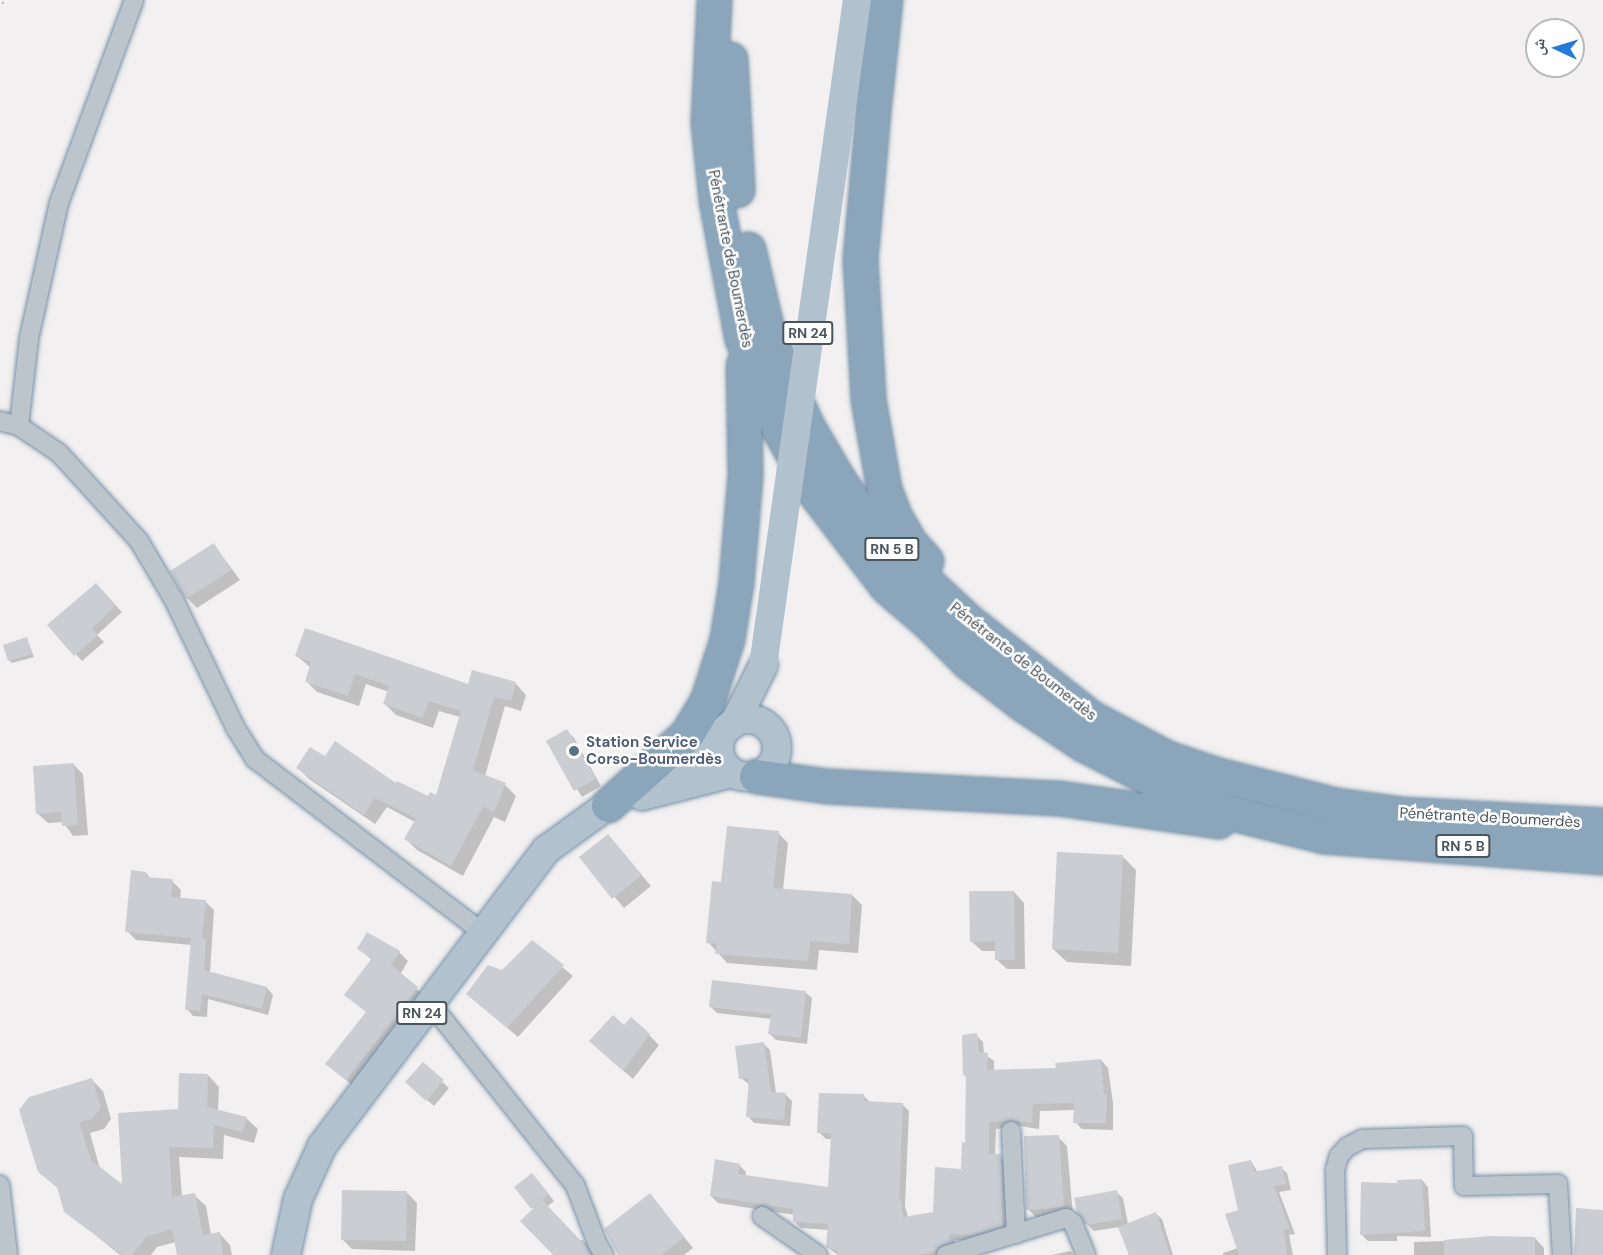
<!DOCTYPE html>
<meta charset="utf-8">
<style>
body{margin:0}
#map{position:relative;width:1603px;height:1255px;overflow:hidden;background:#f2f0f0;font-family:"DM Sans","Noto Naskh Arabic",sans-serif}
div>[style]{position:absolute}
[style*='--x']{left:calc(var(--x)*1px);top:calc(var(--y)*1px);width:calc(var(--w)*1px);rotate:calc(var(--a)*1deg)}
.shadow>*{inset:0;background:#0003}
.building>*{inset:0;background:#cacdd2}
.roads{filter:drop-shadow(0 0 2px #7690a7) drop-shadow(0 0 2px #7690a7)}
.street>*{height:18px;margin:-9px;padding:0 9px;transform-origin:9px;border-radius:9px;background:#bcc5cc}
.primary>*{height:28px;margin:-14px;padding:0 14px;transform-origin:14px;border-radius:14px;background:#b1c1cd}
.primary>.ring{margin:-14px;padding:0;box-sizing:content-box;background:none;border:28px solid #b1c1cd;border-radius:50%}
.highway>*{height:33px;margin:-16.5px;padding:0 16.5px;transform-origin:16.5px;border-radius:16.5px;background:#8ba5bb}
.rail>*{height:7px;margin-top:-3.5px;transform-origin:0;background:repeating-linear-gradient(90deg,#fff 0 14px,#b2b6ba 0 28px);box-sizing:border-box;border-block:2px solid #b2b6ba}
.primary-bridge>*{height:28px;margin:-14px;padding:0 14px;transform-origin:14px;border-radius:14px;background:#b1c1cd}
.dots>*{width:16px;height:16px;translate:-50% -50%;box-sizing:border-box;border:3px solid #fff;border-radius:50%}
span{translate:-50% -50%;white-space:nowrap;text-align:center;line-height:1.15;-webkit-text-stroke:5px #fff;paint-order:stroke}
.shield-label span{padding:2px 4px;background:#fff;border:2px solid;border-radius:4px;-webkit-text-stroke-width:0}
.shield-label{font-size:14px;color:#49545c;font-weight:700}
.street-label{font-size:15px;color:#49545c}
.service-label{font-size:15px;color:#4e5e75;font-weight:700}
.left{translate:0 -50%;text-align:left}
.north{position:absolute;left:1525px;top:18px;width:60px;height:60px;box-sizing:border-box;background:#fff;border:2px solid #b6bbbe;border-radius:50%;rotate:274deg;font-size:16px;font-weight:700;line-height:24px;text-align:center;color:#49545c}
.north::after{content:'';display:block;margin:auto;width:21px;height:27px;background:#257cd8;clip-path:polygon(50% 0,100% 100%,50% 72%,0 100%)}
</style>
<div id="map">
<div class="shadow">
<i style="clip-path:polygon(214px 545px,240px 580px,197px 608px,187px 598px)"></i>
<i style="clip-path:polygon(96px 585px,122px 612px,97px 635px,104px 642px,82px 661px,49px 625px)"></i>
<i style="clip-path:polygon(27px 639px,34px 657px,12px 663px,9px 660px)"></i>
<i style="clip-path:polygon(297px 656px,469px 686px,516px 684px,526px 695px,521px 711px,505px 706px,485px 776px,505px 785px,516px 796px,505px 822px,494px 817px,463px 876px,417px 850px,406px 839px,415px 822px,387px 807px,375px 824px,309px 779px,298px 768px,325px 759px,428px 798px,437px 798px,460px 717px,439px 711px,433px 728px,396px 715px,385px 704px,389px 692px,366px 684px,359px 706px,317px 692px,306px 681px,311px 668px)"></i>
<i style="clip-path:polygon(567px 731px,574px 738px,601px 786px,582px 797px,548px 742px)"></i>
<i style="clip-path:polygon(73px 764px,83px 774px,88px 835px,73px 836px,63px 822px,48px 823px,37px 813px)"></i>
<i style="clip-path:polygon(778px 833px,788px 843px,783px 890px,852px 895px,862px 905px,858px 953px,819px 950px,817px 970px,727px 963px,708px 942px)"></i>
<i style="clip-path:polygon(608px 836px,651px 886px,624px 908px,581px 858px)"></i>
<i style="clip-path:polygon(1122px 856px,1136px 870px,1131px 966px,1067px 962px,1053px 949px)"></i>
<i style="clip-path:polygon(146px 873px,151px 879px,172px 881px,181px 890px,180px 900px,205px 901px,214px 910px,210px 973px,267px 988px,273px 995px,268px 1015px,208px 999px,207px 1017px,193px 1016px,187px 1009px,192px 945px,136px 940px,127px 931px)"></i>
<i style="clip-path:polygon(1014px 892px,1024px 903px,1025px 969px,1007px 969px,996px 959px,996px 951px,982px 951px,971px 941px)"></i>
<i style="clip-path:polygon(532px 942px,573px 976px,518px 1037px,479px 1004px,502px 972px)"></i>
<i style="clip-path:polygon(359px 949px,399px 952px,408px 961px,400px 975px,427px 998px,356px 1088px,337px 1073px,367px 1013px,346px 994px,372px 960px)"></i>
<i style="clip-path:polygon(805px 992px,812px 998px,807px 1044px,776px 1040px,770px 1034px,772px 1019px,717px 1013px,711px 1007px)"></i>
<i style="clip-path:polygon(625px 1027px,649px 1035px,659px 1045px,633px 1079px,601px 1051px)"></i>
<i style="clip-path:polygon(976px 1035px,983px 1042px,984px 1054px,994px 1061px,994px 1071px,1057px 1069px,1101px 1060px,1108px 1068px,1113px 1103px,1113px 1130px,1082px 1129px,1075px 1122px,1075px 1110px,1040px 1111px,1039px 1129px,1019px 1126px,996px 1129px,995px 1156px,1000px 1156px,1007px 1163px,1008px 1233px,981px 1241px,955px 1240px,956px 1249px,944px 1255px,838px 1255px,827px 1247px,829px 1230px,801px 1228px,794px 1221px,795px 1215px,718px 1203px,711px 1196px,739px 1165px,746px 1172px,745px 1177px,830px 1188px,832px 1139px,826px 1139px,819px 1132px,864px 1096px,871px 1103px,902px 1104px,909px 1111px,905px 1206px,908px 1217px,934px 1213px,963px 1170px,967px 1144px,968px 1078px,964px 1075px)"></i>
<i style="clip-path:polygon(764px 1044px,770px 1050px,776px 1093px,785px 1094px,792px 1101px,790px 1126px,754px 1123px,748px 1116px,750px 1085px,741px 1078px)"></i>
<i style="clip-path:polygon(423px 1064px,449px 1088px,434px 1106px,413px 1088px)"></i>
<i style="clip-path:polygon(208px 1075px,219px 1087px,218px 1111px,246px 1118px,258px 1129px,254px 1143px,224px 1135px,223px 1159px,179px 1157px,182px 1197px,194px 1195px,206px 1206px,211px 1235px,219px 1233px,230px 1245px,232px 1255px,178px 1255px,176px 1242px,157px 1247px,151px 1255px,120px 1255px,66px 1211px,60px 1190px,39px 1172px,92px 1080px,103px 1091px,111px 1119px,104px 1129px,90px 1133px,100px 1169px,124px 1187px)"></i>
<i style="clip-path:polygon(1058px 1137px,1067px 1146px,1073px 1216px,1037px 1218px,1028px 1209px)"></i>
<i style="clip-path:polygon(1251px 1161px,1258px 1173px,1281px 1168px,1287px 1173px,1291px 1190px,1279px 1192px,1295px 1234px,1289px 1235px,1293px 1255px,1223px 1255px,1223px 1253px,1238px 1248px,1239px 1211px)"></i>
<i style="clip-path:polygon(1422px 1180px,1428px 1187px,1431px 1237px,1397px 1236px,1397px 1241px,1368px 1241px,1361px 1234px,1399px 1184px)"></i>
<i style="clip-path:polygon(538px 1181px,554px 1201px,547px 1207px,580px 1241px,582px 1240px,588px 1245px,593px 1255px,555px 1255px,534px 1209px,516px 1187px)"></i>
<i style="clip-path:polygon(1116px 1192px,1123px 1198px,1128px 1224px,1156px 1214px,1162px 1219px,1173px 1255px,1127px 1255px,1130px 1254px,1120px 1227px,1094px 1231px,1087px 1224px)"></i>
<i style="clip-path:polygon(407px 1193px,417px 1203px,415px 1251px,352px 1249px,342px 1239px)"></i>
<i style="clip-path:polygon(650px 1195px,693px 1248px,684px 1255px,620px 1255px)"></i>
<i style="clip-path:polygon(1535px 1238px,1544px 1248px,1544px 1255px,1414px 1255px,1414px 1242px)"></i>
<i style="clip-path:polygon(1070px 1251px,1074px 1255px,1052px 1255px)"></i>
</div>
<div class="building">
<i style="clip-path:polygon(214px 543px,231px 570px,186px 599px,170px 571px)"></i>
<i style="clip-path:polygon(96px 583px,116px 605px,92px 628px,98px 635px,74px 656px,47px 625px)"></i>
<i style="clip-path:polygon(305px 628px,468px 684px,472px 670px,516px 682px,511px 701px,494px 697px,473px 770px,506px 783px,494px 812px,483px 807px,451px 866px,404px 839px,416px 818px,375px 798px,364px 815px,296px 768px,310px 747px,325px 756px,335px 741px,396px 783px,397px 781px,428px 796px,430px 792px,436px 795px,461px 711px,428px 701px,423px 718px,383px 704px,389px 686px,355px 674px,348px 696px,305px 682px,311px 662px,295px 656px)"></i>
<i style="clip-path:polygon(27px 637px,32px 654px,8px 661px,3px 645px)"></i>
<i style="clip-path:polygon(567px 729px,596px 779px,574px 791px,546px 741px)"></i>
<i style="clip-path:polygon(74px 763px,78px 825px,62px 826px,61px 812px,36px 814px,33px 766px)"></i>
<i style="clip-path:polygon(727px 826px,779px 831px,773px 888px,852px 894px,849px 944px,810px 941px,808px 961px,715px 954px,717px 944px,706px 943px,712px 881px,721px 882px)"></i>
<i style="clip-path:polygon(608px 834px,642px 875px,612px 899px,579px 857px)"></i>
<i style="clip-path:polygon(1057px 852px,1123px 855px,1118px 953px,1052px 949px)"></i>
<i style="clip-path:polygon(131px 870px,146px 872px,146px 877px,173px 879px,171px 897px,206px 900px,202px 939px,125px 932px)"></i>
<i style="clip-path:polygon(969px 891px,1014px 891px,1015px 960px,995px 960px,995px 941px,970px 942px)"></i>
<i style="clip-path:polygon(367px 932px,400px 951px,391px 965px,418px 987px,346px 1080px,325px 1064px,366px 1012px,344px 995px,372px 958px,357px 949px)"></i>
<i style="clip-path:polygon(191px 938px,206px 939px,204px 970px,267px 987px,262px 1009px,202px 994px,200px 1011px,185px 1010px)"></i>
<i style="clip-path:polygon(532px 940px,564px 965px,507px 1028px,466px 994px,488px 965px,502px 970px)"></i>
<i style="clip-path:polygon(712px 980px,806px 991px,801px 1038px,768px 1034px,771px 1014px,709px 1007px)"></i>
<i style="clip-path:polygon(613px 1015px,624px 1025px,631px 1017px,650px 1034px,623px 1071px,589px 1041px)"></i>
<i style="clip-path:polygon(977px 1033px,979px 1052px,988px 1053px,987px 1070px,1056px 1068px,1055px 1063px,1101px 1059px,1104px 1094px,1107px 1094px,1106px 1123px,1073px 1123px,1074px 1103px,1033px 1104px,1032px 1123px,1011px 1120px,989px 1122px,989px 1154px,1001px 1154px,1002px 1226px,973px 1235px,949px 1234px,950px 1242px,938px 1247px,935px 1252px,918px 1255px,838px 1255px,838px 1251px,826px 1247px,828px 1224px,793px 1222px,793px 1209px,710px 1196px,715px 1159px,740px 1164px,738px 1174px,828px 1187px,831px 1133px,817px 1133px,819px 1093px,864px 1094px,864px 1101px,903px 1103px,899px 1200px,901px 1199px,903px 1217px,933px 1212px,935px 1167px,961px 1169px,962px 1142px,965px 1143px,966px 1075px,963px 1075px,962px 1035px)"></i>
<i style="clip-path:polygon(764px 1042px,771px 1092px,786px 1093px,784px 1120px,746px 1117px,749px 1078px,739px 1079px,735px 1046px)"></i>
<i style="clip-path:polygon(423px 1062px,444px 1080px,426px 1101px,405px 1082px)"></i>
<i style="clip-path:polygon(179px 1073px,208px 1074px,207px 1107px,247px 1117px,243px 1132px,214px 1125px,213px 1148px,169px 1147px,172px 1197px,195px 1193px,203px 1235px,220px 1232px,223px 1255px,177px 1255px,172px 1229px,146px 1237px,132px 1255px,122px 1255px,64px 1212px,57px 1187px,38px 1172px,19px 1110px,29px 1097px,92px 1078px,101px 1107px,92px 1119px,79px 1122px,91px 1160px,122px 1184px,118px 1113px,178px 1109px)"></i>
<i style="clip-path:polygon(1059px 1135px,1064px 1207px,1026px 1210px,1024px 1136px)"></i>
<i style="clip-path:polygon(1251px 1160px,1254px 1172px,1282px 1166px,1286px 1184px,1274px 1186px,1290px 1229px,1284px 1229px,1287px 1255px,1239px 1255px,1225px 1214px,1238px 1210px,1228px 1165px)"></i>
<i style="clip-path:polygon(532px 1173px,549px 1194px,531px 1209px,514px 1187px)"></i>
<i style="clip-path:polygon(1422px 1179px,1425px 1231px,1360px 1235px,1361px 1182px,1397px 1183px,1397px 1180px)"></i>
<i style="clip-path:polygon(342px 1190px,407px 1191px,406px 1241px,341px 1240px)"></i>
<i style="clip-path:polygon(1117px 1190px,1122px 1219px,1086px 1225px,1077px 1212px,1074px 1198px)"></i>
<i style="clip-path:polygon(650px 1193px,684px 1237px,661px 1255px,618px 1255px,604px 1229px)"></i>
<i style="clip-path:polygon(542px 1200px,586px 1246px,591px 1255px,553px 1255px,520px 1221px)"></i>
<i style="clip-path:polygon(1576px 1208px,1603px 1210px,1603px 1255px,1574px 1255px)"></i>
<i style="clip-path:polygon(1156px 1212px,1170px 1255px,1129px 1255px,1118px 1227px)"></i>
<i style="clip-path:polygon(1491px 1236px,1535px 1237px,1535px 1255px,1444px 1255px,1444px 1240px)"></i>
</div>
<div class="roads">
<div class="street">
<i style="--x:0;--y:421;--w:20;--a:15"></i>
<i style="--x:19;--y:426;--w:48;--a:34"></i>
<i style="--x:59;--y:453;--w:119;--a:47.7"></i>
<i style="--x:139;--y:541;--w:69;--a:59.3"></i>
<i style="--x:174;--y:600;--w:141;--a:64.3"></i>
<i style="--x:235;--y:727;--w:38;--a:58"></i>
<i style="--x:255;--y:759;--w:287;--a:37.3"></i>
<i style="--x:19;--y:426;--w:89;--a:-83.5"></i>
<i style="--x:29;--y:338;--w:138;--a:-77.5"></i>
<i style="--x:59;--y:203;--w:216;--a:-69.7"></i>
<i style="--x:430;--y:1003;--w:233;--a:51.5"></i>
<i style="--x:575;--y:1185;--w:62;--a:69.2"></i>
<i style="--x:597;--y:1243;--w:14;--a:60"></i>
<i style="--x:1011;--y:1131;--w:103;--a:87.2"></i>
<i style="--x:0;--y:1185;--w:70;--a:83.5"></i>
<i style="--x:762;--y:1216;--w:68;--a:34.9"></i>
<i style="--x:946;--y:1255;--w:126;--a:-17.1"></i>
<i style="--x:1066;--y:1218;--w:9;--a:36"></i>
<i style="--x:1073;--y:1223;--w:35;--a:68"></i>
<i style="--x:1337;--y:1255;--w:85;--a:-91.3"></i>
<i style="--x:1335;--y:1170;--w:15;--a:-74"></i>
<i style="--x:1339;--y:1156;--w:12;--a:-48"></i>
<i style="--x:1347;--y:1147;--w:18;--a:-27"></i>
<i style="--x:1363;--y:1139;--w:100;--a:-1.7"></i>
<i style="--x:1463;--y:1136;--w:50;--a:88.9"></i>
<i style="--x:1464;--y:1186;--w:94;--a:-1.2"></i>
<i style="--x:1558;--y:1184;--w:71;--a:86.8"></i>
</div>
<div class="primary">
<i class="ring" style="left:719px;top:719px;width:30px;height:30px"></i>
<i style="--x:642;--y:796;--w:93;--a:-14.3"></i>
<i style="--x:286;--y:1255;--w:57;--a:-77.9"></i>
<i style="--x:298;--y:1199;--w:58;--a:-65.6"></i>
<i style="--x:322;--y:1146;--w:371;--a:-52.9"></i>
<i style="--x:546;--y:850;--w:77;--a:-36"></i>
<i style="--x:608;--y:805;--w:92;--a:-29.9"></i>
<i style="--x:688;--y:759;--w:60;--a:-38.2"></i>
<i style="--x:735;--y:722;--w:63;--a:-63.4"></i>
</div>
<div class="highway">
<i style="--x:714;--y:0;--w:122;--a:92.8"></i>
<i style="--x:708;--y:122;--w:78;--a:84.1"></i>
<i style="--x:716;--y:200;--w:141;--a:79.4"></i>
<i style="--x:742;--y:339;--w:100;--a:67.6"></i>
<i style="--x:780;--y:431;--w:71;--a:60.6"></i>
<i style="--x:815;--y:493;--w:118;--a:52.5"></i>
<i style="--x:887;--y:587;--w:55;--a:40.6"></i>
<i style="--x:929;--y:623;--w:57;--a:45"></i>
<i style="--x:969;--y:663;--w:69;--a:37.4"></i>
<i style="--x:1024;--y:705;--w:71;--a:33.5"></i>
<i style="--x:1083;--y:744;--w:83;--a:27.2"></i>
<i style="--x:1157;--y:782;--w:73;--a:23.4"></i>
<i style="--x:1224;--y:811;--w:103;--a:14"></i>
<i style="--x:1324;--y:836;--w:280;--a:4.3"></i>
<i style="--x:885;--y:0;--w:112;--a:96.2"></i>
<i style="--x:873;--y:111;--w:149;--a:95"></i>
<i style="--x:860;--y:259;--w:140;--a:86.7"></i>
<i style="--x:868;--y:399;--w:91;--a:79.9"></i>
<i style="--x:884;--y:489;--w:30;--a:69"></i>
<i style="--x:895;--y:517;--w:30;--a:60"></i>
<i style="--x:910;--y:543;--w:24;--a:48"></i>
<i style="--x:730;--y:59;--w:131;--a:86.9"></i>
<i style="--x:748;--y:249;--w:79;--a:76.8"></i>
<i style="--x:766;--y:326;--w:53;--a:70.2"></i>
<i style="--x:784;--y:376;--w:55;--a:65.3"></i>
<i style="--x:807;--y:426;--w:61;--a:59.7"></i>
<i style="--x:838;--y:479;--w:69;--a:55.6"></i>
<i style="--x:877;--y:536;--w:125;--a:43"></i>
<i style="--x:968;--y:621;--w:155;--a:38.2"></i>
<i style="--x:1090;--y:717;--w:87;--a:28"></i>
<i style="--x:1167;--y:758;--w:54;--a:18.4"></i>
<i style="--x:1218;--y:775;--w:122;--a:14.3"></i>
<i style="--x:1336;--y:805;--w:66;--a:7.9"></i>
<i style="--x:1401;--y:814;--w:202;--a:3.1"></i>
<i style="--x:756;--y:776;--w:72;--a:8"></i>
<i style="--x:827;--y:786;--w:232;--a:3"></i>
<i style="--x:1059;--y:798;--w:161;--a:8.2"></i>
<i style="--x:608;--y:805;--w:106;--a:-41.9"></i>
<i style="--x:687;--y:734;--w:39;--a:-59"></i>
<i style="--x:707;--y:701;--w:65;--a:-72.1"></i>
<i style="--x:727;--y:639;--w:58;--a:-81"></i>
<i style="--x:736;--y:582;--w:107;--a:-85.2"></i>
<i style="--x:745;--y:475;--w:110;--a:-91"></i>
</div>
</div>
<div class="rail">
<i style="--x:0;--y:2;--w:2;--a:-63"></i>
</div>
<div class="primary-bridge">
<i style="--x:763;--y:666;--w:673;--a:-81.97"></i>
</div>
<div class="dots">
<i style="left:574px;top:751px;background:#5c6f8a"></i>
</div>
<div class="shield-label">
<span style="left:808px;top:333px">RN 24</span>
<span style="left:892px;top:549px">RN 5 B</span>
<span style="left:1463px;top:846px">RN 5 B</span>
<span style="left:422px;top:1013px">RN 24</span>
</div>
<div class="street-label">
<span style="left:730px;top:259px;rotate:79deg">Pénétrante de Boumerdès</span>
<span style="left:1023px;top:662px;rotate:38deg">Pénétrante de Boumerdès</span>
<span style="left:1490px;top:818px;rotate:3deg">Pénétrante de Boumerdès</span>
</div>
<div class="service-label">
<span class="left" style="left:586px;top:751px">Station Service<br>Corso-Boumerdès</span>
</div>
<div class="north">ش</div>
</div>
